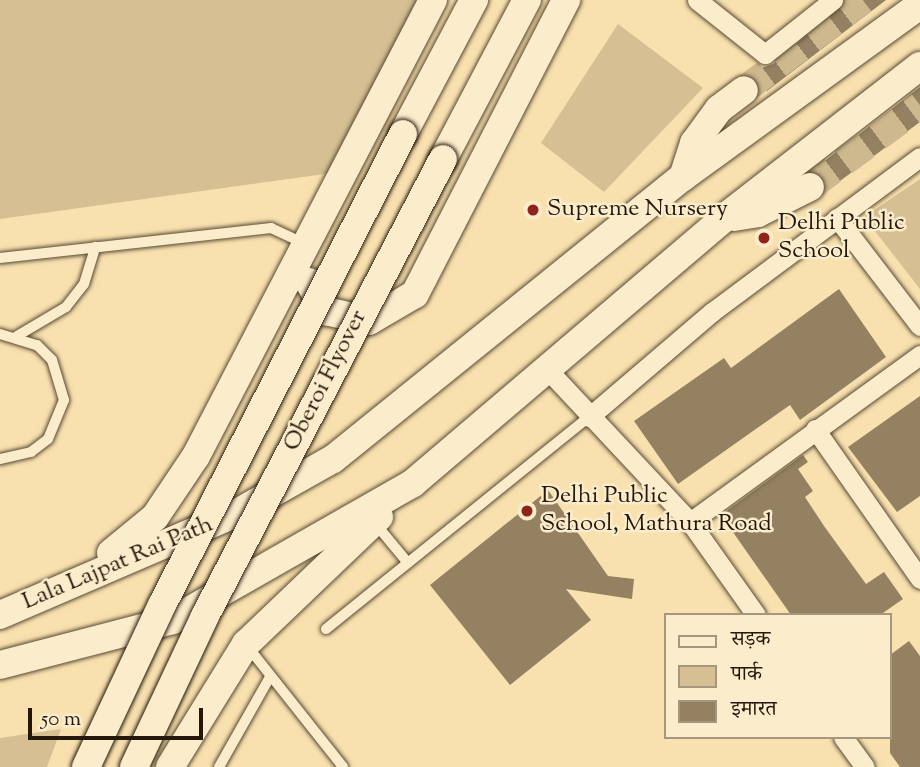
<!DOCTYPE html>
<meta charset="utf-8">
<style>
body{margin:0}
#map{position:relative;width:920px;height:767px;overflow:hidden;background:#f9e1af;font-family:"Sorts Mill Goudy","Noto Serif Devanagari",serif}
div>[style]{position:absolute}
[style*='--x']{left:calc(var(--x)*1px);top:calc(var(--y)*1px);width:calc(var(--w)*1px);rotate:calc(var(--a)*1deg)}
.green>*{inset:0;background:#d5bf93}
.building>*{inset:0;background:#938161}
.secondary-tunnel>*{height:28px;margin-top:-14px;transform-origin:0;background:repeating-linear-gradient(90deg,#ceb98e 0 28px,transparent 0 42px)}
.roads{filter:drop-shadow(0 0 2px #594a35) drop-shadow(0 0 2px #594a35)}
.service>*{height:10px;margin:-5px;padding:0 5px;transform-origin:5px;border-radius:5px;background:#fbeccb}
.minor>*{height:19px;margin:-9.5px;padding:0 9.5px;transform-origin:9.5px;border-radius:9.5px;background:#fbeccb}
.secondary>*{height:28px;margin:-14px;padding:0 14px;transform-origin:14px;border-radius:14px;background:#fbeccb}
.bridges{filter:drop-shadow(0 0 2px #24180c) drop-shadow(0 0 2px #24180c)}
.secondary-bridge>*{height:28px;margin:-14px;padding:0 14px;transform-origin:14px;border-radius:14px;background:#fbeccb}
.dots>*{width:19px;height:19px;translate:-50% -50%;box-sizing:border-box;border:4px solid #fbeccb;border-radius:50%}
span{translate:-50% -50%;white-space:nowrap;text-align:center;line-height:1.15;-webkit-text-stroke:5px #fbeccb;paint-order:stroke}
.poi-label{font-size:24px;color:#24180c}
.left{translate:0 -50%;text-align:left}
.street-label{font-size:24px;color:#24180c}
.legend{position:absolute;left:664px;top:613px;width:228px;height:126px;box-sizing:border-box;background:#fbeccb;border:2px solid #a5977f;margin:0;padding:9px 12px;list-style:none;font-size:21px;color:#24180c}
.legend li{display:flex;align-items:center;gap:14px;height:35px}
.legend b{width:35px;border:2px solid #a5977f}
.scale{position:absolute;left:28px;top:708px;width:175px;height:32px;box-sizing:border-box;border:4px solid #24180c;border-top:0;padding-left:9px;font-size:21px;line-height:24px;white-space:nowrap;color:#24180c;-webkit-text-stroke:5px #fbeccb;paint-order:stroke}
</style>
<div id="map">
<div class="green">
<i style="clip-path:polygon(0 0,423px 0,339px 172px,0 219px)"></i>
<i style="clip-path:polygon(618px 24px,703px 88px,604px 192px,541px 143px)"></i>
<i style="clip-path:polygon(920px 179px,920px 289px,864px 217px)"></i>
<i style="clip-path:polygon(61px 729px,47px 767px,0 767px,0 738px)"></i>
</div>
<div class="building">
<i style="clip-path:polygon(846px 0,886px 0,767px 91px,753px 71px,773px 64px)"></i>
<i style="clip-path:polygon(920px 87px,920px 122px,825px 192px,824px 179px,812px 171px)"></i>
<i style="clip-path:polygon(839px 289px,886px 357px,800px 420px,790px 405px,678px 484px,634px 421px,724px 358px,731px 368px)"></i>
<i style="clip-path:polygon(920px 396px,920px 496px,897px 512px,848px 447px)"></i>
<i style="clip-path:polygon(803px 455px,808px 462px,798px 469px,813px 491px,805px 497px,824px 526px,866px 584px,884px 572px,903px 599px,880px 615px,791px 615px,721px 515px)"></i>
<i style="clip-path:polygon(548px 490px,608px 576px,634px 579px,632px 599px,566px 589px,591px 620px,510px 685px,430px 585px)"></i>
<i style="clip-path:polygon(909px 641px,920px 656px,920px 767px,900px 767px,890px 753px,890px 655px)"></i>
</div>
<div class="secondary-tunnel">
<i style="--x:744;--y:90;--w:149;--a:-37.1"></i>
<i style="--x:810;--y:187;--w:137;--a:-36.4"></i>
</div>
<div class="roads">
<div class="service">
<i style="--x:0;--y:258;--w:273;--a:-6.3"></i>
<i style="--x:271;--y:228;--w:35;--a:25"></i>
<i style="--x:0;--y:334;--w:39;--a:17"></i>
<i style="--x:37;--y:345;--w:21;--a:45"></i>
<i style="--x:52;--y:360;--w:42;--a:73.3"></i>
<i style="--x:64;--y:400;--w:42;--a:112.3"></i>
<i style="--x:48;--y:439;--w:21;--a:143"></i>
<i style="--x:31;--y:452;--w:32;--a:167"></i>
<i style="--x:17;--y:336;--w:57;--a:-30.6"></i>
<i style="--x:66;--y:307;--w:29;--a:-52"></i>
<i style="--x:84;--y:284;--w:39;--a:-73"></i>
<i style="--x:374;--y:522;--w:53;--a:50.3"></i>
<i style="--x:326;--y:629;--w:338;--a:-38.9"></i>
<i style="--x:248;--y:647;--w:153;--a:51.6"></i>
<i style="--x:219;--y:767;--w:103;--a:-60.5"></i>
</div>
<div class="minor">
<i style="--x:697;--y:0;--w:87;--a:38.5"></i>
<i style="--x:765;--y:54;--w:87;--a:-38.5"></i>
<i style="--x:837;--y:218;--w:136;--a:52.5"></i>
<i style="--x:546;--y:368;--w:211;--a:46.9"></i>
<i style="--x:690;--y:522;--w:114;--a:54.6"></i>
<i style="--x:589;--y:417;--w:162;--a:-40.5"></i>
<i style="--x:712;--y:312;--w:259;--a:-36.7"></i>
<i style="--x:815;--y:429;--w:183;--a:55"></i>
<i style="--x:690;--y:522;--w:284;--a:-36"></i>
<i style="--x:843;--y:737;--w:37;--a:54"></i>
</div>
<div class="secondary">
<i style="--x:403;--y:134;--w:152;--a:-62.1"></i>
<i style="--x:443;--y:159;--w:180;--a:-62.2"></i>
<i style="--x:683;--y:177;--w:36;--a:-72"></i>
<i style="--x:694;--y:143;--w:42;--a:-53.7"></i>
<i style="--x:719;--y:109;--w:31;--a:-37"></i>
<i style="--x:734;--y:217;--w:24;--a:-9"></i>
<i style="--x:758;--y:213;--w:58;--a:-26.6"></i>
<i style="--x:309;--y:282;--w:34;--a:60"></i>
<i style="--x:326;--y:311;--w:44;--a:13.1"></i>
<i style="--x:369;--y:321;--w:53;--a:-30.4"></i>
<i style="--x:415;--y:294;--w:331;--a:-62.8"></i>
<i style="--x:111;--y:553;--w:57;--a:-39.3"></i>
<i style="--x:155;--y:517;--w:73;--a:-56.1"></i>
<i style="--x:196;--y:456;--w:514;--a:-62.54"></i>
<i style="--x:0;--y:615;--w:258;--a:-23.3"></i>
<i style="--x:237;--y:513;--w:110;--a:-29.4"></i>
<i style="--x:333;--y:459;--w:449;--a:-38.9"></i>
<i style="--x:683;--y:177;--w:293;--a:-36"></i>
<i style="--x:0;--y:665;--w:179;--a:-14.6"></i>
<i style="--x:173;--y:620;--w:276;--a:-29.7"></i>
<i style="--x:413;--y:483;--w:409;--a:-40.4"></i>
<i style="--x:724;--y:218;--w:248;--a:-37.8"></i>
<i style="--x:170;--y:767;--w:145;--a:-58.3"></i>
<i style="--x:246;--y:644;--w:184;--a:-43.7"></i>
</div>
</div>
<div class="bridges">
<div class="secondary-bridge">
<i style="--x:86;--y:767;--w:179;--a:-64.9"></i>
<i style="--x:162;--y:605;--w:529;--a:-62.9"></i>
<i style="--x:134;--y:767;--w:167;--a:-64.8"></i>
<i style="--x:205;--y:616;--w:515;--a:-62.49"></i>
</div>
</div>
<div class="dots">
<i style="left:533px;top:210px;background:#8f2418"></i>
<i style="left:764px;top:238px;background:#8f2418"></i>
<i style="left:527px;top:511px;background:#8f2418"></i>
</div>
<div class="poi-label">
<span class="left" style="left:547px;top:210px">Supreme Nursery</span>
<span class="left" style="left:778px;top:238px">Delhi Public<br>School</span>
<span class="left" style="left:541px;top:511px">Delhi Public<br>School, Mathura Road</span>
</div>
<div class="street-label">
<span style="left:326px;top:381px;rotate:-63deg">Oberoi Flyover</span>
<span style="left:118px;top:564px;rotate:-23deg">Lala Lajpat Rai Path</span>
</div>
<ul class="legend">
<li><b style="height:9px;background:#fbeccb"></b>सड़क</li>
<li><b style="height:19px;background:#d5bf93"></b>पार्क</li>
<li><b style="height:19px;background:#938161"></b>इमारत</li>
</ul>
<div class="scale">50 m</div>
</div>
